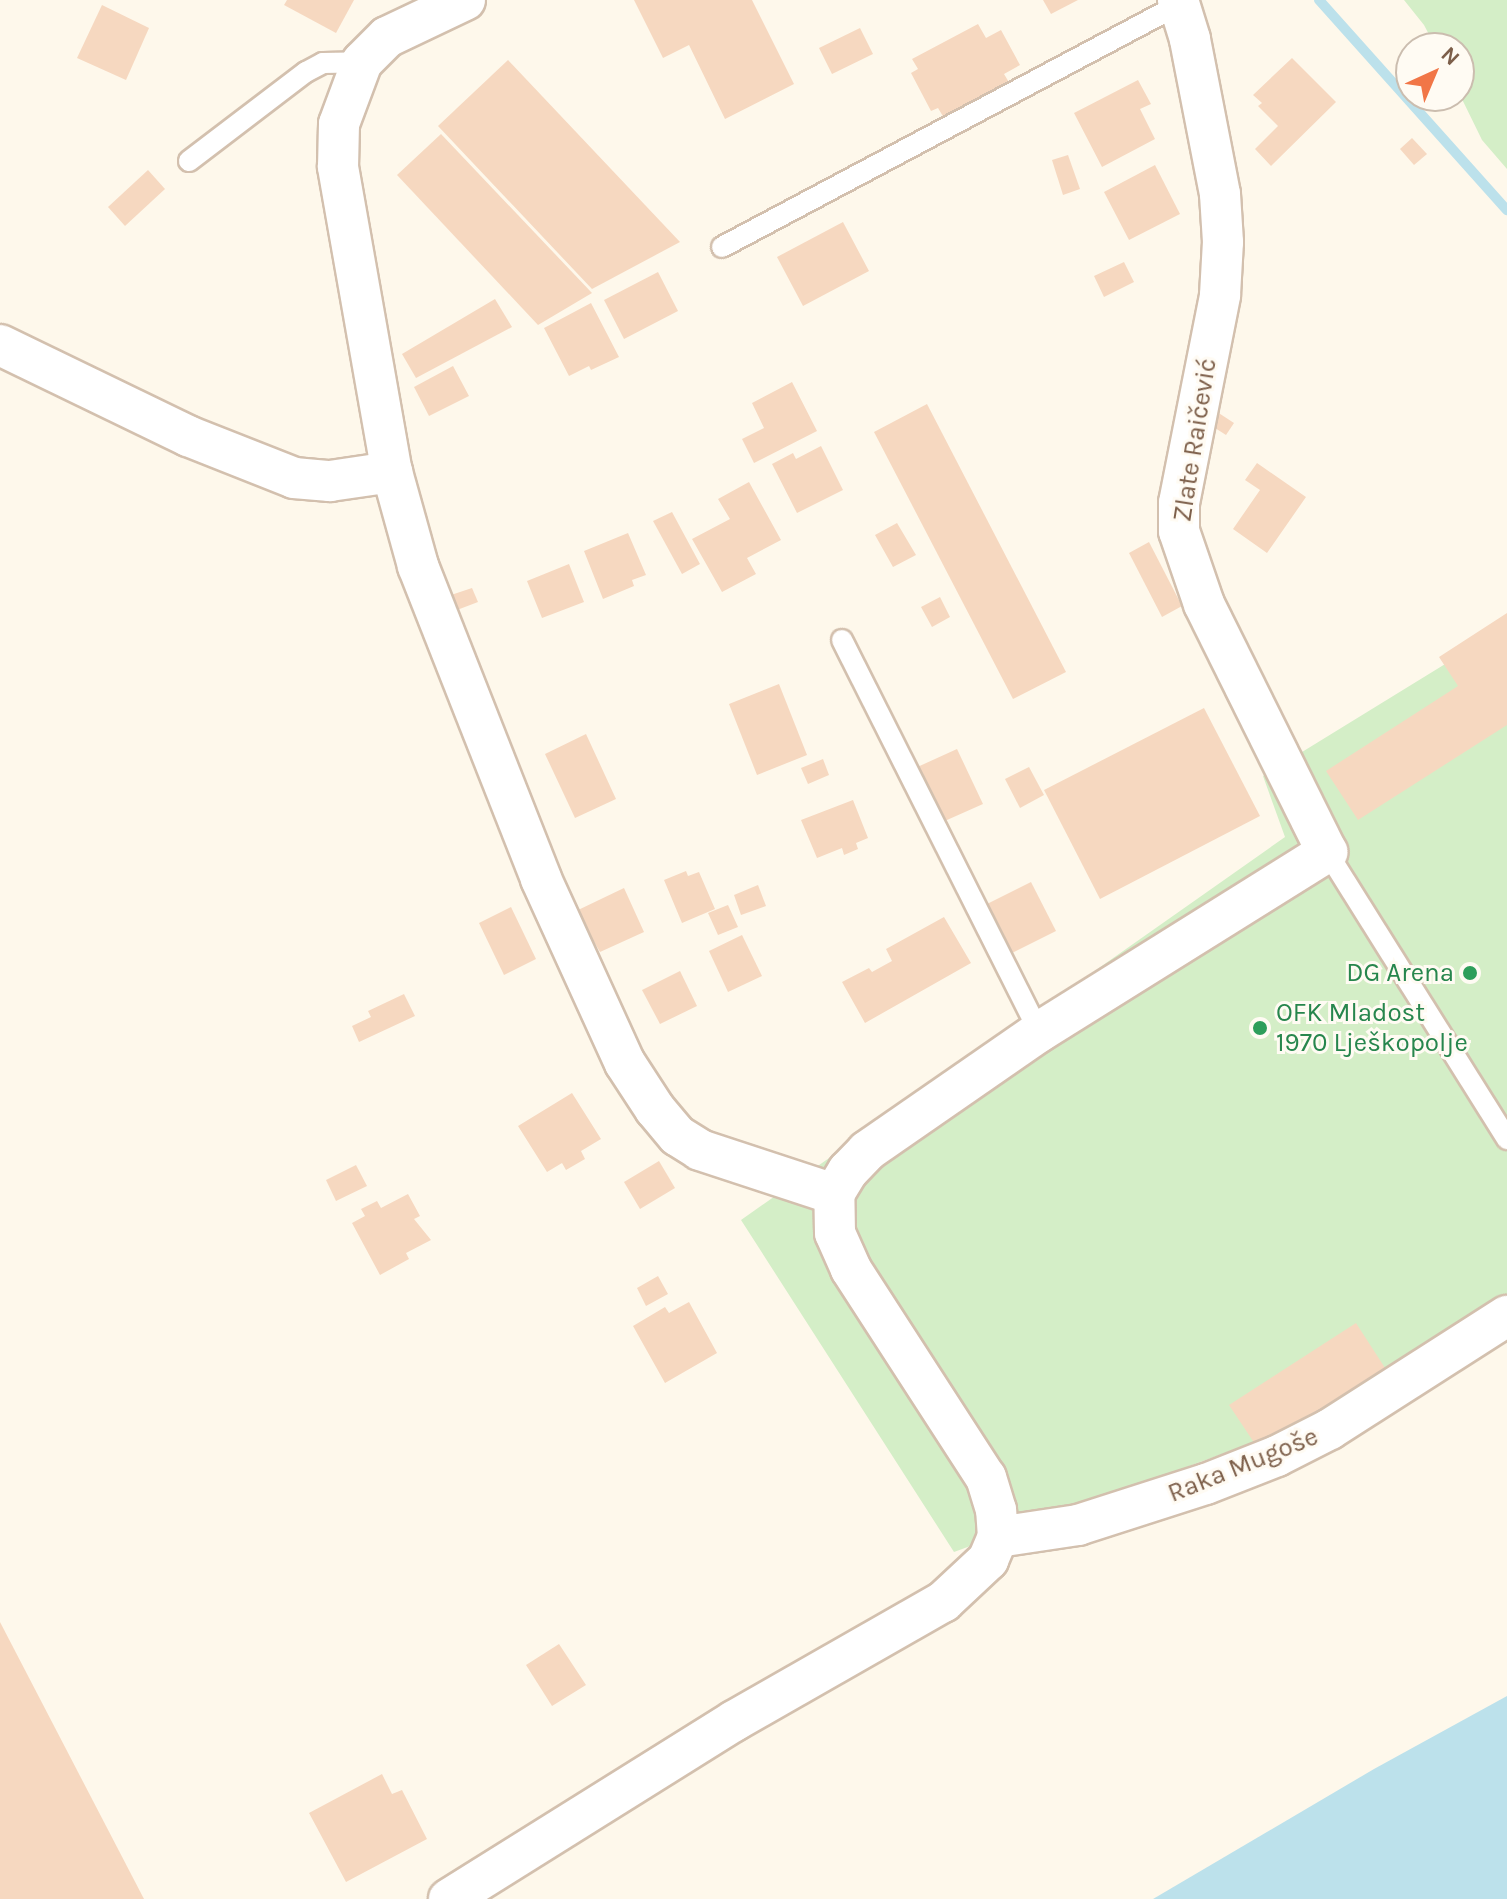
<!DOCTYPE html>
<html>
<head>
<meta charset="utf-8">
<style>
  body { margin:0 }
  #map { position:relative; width:1507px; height:1899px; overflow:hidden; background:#fef8eb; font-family:Karla,sans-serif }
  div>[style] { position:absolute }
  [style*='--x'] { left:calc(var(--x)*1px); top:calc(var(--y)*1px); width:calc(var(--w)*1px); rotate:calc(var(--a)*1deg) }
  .green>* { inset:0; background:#d4eec7 }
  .water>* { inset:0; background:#bce1eb }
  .stream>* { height:10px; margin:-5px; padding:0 5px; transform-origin:5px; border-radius:5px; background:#bce1eb }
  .building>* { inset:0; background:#f6d8c0 }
  .roads { filter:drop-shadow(2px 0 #d3c0ae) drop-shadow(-2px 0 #d3c0ae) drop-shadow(0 2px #d3c0ae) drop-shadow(0 -2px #d3c0ae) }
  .service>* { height:20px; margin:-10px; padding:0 10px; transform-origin:10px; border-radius:10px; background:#fff }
  .minor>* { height:40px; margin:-20px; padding:0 20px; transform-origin:20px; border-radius:20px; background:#fff }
  .dots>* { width:22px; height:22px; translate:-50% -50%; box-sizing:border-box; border:4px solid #fffbf3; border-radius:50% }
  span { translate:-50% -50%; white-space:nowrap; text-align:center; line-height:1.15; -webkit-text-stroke:6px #fffbf3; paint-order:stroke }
  .street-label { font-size:26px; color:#7d5f4a }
  .leisure-label { font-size:26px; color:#27864d }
  .right { translate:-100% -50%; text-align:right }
  .left { translate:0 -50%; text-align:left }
  .north { position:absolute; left:1395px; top:32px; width:80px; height:80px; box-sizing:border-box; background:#fffbf3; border:2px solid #cbbdaf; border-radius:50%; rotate:44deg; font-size:22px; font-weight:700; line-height:32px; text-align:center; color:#7d5f4a }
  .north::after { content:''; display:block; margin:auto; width:28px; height:36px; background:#f17647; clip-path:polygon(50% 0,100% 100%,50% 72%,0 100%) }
</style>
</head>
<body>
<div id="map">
  <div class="green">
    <i style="clip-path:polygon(1404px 0,1507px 0,1507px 169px,1482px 140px,1459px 93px,1459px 48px,1436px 48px,1424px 25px)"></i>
    <i style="clip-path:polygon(1507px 626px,1507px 1305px,1334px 1413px,954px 1552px,741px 1220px,1285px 837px,1263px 776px)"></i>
  </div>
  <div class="water">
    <i style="clip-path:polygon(1507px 1696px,1507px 1899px,1153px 1899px,1374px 1769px)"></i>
  </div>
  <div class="stream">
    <i style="--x:1319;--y:0;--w:282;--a:48.2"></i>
  </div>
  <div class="building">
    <i style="clip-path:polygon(287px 0,354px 0,336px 33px,284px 5px)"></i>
    <i style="clip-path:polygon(634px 0,752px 0,794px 84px,725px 119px,689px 45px,663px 58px)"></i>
    <i style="clip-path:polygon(1043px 0,1078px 0,1051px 14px)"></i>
    <i style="clip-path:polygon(102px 5px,149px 28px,126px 80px,77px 58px)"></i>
    <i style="clip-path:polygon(978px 24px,986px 38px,1001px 30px,1020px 65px,1004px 74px,1010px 84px,944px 118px,938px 108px,931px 111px,911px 73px,918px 69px,912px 59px)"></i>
    <i style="clip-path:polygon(860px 28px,873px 54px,832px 74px,819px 48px)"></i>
    <i style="clip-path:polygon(1292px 58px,1336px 102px,1271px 166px,1255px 149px,1278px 126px,1258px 106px,1262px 103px,1253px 95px)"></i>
    <i style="clip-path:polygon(508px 60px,680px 242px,592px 289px,438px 126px)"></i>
    <i style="clip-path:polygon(1138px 80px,1151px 104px,1140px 109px,1155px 139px,1102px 167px,1074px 113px)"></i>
    <i style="clip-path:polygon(441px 134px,592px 293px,538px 325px,397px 175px)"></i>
    <i style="clip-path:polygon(1412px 138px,1427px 154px,1414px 165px,1400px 149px)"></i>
    <i style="clip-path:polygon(1068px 155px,1080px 189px,1063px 195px,1052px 160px)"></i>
    <i style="clip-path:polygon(1155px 165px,1180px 214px,1129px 240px,1104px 192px)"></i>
    <i style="clip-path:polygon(148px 170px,165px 189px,125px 226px,108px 207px)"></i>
    <i style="clip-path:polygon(843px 222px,869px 271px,803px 306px,777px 257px)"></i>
    <i style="clip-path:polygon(1124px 262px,1134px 282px,1104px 297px,1094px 276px)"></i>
    <i style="clip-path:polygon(658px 272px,678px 311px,624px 339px,604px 300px)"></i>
    <i style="clip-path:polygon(495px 299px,512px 327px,416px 378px,402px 354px)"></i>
    <i style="clip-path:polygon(591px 303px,619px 357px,591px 370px,589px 366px,569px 376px,544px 328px)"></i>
    <i style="clip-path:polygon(453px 366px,469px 396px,429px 416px,414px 387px)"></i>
    <i style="clip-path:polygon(792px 382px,817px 431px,754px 463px,742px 439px,764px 428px,752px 403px)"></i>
    <i style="clip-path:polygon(927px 404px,1066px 672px,1013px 699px,874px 432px)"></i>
    <i style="clip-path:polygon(1211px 408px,1234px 423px,1226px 435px,1204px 421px)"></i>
    <i style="clip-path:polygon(821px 446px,843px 490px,797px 513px,772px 464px,793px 453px,796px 459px)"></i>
    <i style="clip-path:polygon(1257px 463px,1306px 497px,1267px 553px,1233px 529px,1260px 490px,1245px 480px)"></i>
    <i style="clip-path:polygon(749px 482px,781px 540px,747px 558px,756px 574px,722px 592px,692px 539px,730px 519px,718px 499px)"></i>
    <i style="clip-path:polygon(672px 512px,700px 564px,682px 574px,653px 521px)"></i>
    <i style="clip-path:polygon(897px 523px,916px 555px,893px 567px,875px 535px)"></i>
    <i style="clip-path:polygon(628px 533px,646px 575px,632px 580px,634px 586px,603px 599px,584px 551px)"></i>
    <i style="clip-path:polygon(1149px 542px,1182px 606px,1162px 617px,1129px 553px)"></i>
    <i style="clip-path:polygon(569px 564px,584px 602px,542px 618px,527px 581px)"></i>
    <i style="clip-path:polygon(472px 588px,478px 602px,457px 610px,451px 595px)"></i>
    <i style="clip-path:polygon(940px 597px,950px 617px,932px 627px,921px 607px)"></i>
    <i style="clip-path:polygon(1507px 613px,1507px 725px,1358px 820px,1326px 771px,1458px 686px,1439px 657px)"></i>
    <i style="clip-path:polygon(779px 684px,807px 755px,757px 775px,729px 704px)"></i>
    <i style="clip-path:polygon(1204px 708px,1260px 816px,1100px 899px,1044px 790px)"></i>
    <i style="clip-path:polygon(586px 734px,616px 799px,575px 818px,545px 754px)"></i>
    <i style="clip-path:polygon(957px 749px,983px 804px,938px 824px,913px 769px)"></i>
    <i style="clip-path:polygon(823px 759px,829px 775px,808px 784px,801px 768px)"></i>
    <i style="clip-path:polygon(1029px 767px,1044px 795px,1020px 808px,1005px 779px)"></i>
    <i style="clip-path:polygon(853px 800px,868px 838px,856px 843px,858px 849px,844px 855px,842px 848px,817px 858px,801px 820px)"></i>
    <i style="clip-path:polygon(686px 871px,688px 876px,699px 872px,715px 909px,682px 923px,664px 880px)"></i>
    <i style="clip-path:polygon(1031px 882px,1056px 931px,1012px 953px,987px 904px)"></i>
    <i style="clip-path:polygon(758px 885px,766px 906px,741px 915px,734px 895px)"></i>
    <i style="clip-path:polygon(624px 888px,644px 932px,600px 952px,576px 911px)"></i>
    <i style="clip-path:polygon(728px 905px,738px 927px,718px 935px,708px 913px)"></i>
    <i style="clip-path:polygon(511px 907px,536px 959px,504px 975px,479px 923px)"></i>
    <i style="clip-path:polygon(944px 917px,971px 963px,865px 1023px,842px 982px,869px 968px,872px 972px,892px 961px,886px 949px)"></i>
    <i style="clip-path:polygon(742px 935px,762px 976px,728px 992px,709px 951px)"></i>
    <i style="clip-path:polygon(680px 971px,697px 1006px,660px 1024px,642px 990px)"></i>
    <i style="clip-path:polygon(404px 994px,415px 1016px,359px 1042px,352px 1026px,371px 1017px,368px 1011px)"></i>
    <i style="clip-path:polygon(572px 1093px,601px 1139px,581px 1151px,585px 1159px,566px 1170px,562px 1163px,547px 1172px,518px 1126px)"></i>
    <i style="clip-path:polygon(659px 1161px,675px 1188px,640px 1209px,624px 1182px)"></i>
    <i style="clip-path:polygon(356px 1165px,367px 1186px,336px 1201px,326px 1180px)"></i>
    <i style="clip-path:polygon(408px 1194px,420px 1216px,414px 1219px,431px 1240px,406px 1253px,409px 1259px,380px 1275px,352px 1223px,365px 1216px,361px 1209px,377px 1201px,381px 1208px)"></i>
    <i style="clip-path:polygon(658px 1276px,668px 1294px,646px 1306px,637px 1288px)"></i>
    <i style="clip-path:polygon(689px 1302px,717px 1353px,665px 1383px,633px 1326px,665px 1307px,669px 1313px)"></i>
    <i style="clip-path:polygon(1356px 1323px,1387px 1371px,1261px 1453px,1229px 1405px)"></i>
    <i style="clip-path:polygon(0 1622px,144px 1899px,0 1899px)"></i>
    <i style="clip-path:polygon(559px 1644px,586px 1685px,552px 1706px,526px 1665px)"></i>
    <i style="clip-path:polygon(382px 1774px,392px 1794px,402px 1790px,427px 1839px,346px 1882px,309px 1813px)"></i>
  </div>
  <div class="roads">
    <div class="service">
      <i style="--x:189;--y:161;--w:147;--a:-37.3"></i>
      <i style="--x:306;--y:72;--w:19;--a:-28"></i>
      <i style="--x:323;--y:63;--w:39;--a:-1"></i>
      <i style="--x:722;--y:247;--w:518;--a:-27.95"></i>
      <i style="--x:842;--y:640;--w:439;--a:63.3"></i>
      <i style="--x:1327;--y:852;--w:339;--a:57.9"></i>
    </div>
    <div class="minor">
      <i style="--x:465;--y:0;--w:86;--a:154.6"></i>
      <i style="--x:387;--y:37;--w:35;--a:135"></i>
      <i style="--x:362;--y:62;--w:66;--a:110.4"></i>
      <i style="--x:339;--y:124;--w:43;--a:91.3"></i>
      <i style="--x:338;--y:167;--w:310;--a:80"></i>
      <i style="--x:392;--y:472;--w:98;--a:74.5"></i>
      <i style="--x:418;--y:566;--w:336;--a:68.5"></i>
      <i style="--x:541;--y:879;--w:202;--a:65.5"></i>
      <i style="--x:625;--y:1063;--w:55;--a:56.9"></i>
      <i style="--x:655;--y:1109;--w:35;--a:50"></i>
      <i style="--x:678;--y:1136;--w:26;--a:32"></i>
      <i style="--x:700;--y:1150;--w:141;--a:18.2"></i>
      <i style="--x:0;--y:345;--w:209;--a:25.8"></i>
      <i style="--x:188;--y:436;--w:114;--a:21.6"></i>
      <i style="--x:294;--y:478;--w:36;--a:5"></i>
      <i style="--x:330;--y:481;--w:63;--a:-8.3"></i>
      <i style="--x:998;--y:1537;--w:81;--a:-8.5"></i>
      <i style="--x:1078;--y:1525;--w:134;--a:-17.8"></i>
      <i style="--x:1206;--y:1484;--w:76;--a:-21.5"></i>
      <i style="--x:1277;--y:1456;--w:59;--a:-27"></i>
      <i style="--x:1330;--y:1429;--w:210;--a:-32.6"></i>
      <i style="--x:449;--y:1899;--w:336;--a:-32"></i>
      <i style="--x:734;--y:1721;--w:241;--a:-29.7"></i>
      <i style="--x:943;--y:1602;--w:62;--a:-43"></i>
      <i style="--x:988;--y:1560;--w:25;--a:-67"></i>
      <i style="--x:998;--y:1537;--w:27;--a:-94"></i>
      <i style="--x:996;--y:1510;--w:34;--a:-107"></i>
      <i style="--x:986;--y:1478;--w:249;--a:-122.9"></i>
      <i style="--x:851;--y:1269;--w:39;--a:-114"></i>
      <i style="--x:835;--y:1233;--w:39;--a:-91"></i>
      <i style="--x:834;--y:1194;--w:27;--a:-59"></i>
      <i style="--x:848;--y:1171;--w:28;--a:-46"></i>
      <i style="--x:867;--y:1151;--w:209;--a:-34.7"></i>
      <i style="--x:1039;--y:1032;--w:340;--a:-32"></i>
      <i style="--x:1327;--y:852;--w:277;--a:-116.4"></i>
      <i style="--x:1204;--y:604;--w:77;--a:-108.9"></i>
      <i style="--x:1179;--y:531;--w:28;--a:-90"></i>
      <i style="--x:1179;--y:503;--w:212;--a:-78.8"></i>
      <i style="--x:1220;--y:295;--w:53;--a:-86.8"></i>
      <i style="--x:1223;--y:242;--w:48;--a:-93.6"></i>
      <i style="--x:1220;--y:194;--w:158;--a:-101"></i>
      <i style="--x:1190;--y:39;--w:41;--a:-107.1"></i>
    </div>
  </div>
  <div class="dots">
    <i style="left:1470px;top:973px;background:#2e9e5b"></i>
    <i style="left:1260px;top:1028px;background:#2e9e5b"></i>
  </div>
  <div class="street-label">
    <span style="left:1195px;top:440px;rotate:-81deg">Zlate Raičević</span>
    <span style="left:1243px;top:1465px;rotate:-22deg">Raka Mugoše</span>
  </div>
  <div class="leisure-label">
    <span class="right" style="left:1454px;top:973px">DG Arena</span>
    <span class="left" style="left:1276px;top:1028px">OFK Mladost<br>1970 Lješkopolje</span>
  </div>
  <div class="north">N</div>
</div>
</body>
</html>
